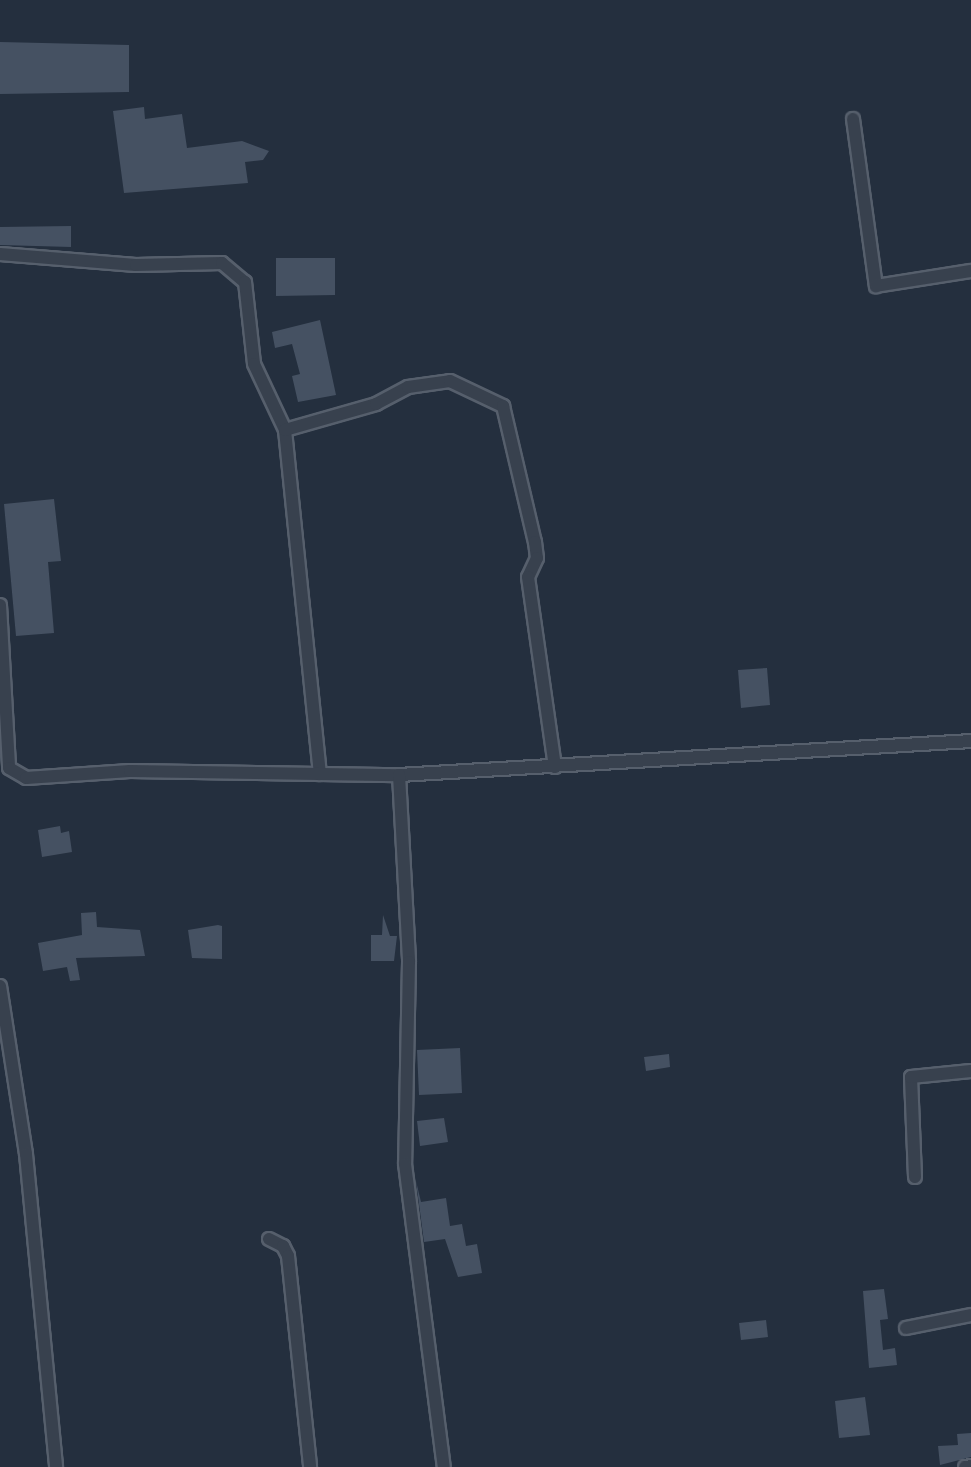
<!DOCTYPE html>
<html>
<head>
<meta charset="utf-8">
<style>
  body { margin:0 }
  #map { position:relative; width:971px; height:1467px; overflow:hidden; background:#242f3e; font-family:Roboto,sans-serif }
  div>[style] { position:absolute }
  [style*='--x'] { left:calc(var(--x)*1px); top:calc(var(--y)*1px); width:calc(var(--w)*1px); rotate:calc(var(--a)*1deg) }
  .building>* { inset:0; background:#455162 }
  .roads { filter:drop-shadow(2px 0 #565f6c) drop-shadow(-2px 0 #565f6c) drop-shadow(0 2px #565f6c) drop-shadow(0 -2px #565f6c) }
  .minor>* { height:12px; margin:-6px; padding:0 6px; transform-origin:6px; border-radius:6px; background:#38414e }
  span { translate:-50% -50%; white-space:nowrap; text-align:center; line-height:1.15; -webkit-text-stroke:6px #1d2633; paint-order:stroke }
</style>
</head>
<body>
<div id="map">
  <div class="building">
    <i style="clip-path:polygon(0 42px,129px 45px,129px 92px,0 94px)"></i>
    <i style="clip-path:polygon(144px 107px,145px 119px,182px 114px,187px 148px,242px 141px,269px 151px,263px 160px,245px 162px,248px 183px,124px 193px,113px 111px)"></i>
    <i style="clip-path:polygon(71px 226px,71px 247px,0 245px,0 227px)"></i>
    <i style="clip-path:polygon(276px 258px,335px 258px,335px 295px,276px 296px)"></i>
    <i style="clip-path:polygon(320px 320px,336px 395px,298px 402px,292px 376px,300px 374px,292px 344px,275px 348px,272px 332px)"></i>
    <i style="clip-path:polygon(54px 499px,61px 561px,48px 562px,54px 633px,16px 636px,4px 504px)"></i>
    <i style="clip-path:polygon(767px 668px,770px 705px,741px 708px,738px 670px)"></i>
    <i style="clip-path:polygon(60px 826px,61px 833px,69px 831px,72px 852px,42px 857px,38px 830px)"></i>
    <i style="clip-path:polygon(96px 912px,97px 927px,140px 930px,145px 956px,76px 958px,80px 980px,70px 981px,67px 967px,43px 971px,38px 943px,82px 935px,81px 913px)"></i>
    <i style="clip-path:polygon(383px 915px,390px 936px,397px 936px,394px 961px,371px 961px,371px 935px,382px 935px)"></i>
    <i style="clip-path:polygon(218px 925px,222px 926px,222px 959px,192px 958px,188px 930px)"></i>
    <i style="clip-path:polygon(460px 1048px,462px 1093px,419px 1095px,417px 1050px)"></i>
    <i style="clip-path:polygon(669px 1054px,670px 1067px,646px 1071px,644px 1057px)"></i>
    <i style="clip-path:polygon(444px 1118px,448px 1142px,420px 1146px,417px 1121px)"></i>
    <i style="clip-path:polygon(416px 1181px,421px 1202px,446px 1198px,450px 1226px,462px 1224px,466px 1246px,477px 1244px,482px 1273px,458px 1277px,445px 1239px,424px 1242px)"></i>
    <i style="clip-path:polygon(884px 1289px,888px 1319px,880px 1320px,883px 1350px,895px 1348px,897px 1365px,869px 1368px,863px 1291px)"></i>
    <i style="clip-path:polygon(766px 1320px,768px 1337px,741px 1340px,739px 1323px)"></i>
    <i style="clip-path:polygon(865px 1397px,870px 1435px,839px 1438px,835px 1401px)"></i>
    <i style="clip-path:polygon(971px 1433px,971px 1457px,940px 1465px,938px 1446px,958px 1445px,957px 1434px)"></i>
  </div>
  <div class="roads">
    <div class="minor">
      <i style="--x:853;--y:119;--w:169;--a:82.2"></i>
      <i style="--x:876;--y:286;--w:96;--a:-9"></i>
      <i style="--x:0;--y:254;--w:136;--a:4.6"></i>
      <i style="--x:136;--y:265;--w:86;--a:-1.3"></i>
      <i style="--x:222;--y:263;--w:30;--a:40"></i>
      <i style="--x:245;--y:282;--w:82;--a:83.7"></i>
      <i style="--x:254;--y:364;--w:73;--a:64.8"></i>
      <i style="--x:285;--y:430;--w:346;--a:84.2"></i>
      <i style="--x:285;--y:430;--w:95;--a:-15.9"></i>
      <i style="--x:376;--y:404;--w:36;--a:-28"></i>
      <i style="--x:408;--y:387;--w:42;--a:-8.1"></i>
      <i style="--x:450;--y:381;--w:59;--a:25.3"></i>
      <i style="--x:503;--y:406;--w:140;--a:76.8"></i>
      <i style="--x:535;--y:542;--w:16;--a:83"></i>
      <i style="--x:537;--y:558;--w:21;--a:115"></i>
      <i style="--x:528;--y:577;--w:192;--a:81.9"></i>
      <i style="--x:0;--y:605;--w:163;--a:86.8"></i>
      <i style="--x:9;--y:768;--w:20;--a:30"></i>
      <i style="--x:26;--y:778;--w:104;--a:-3.9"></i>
      <i style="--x:130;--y:771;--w:269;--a:0.9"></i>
      <i style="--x:399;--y:775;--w:573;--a:-3.4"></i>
      <i style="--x:399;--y:775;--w:187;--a:86.9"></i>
      <i style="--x:409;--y:962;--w:202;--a:91.1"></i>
      <i style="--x:405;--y:1164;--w:305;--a:82.7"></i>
      <i style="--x:0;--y:986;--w:170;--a:81.2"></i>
      <i style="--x:26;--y:1154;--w:314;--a:84.5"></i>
      <i style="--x:915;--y:1177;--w:100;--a:-92.3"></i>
      <i style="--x:911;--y:1077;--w:60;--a:-5.7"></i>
      <i style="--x:269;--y:1239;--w:16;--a:27"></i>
      <i style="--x:283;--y:1246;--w:11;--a:63"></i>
      <i style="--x:288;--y:1256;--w:212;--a:84"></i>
      <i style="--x:906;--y:1328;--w:66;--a:-11.3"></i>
      <i style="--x:965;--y:1467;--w:6;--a:-9"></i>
    </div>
  </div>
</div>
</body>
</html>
